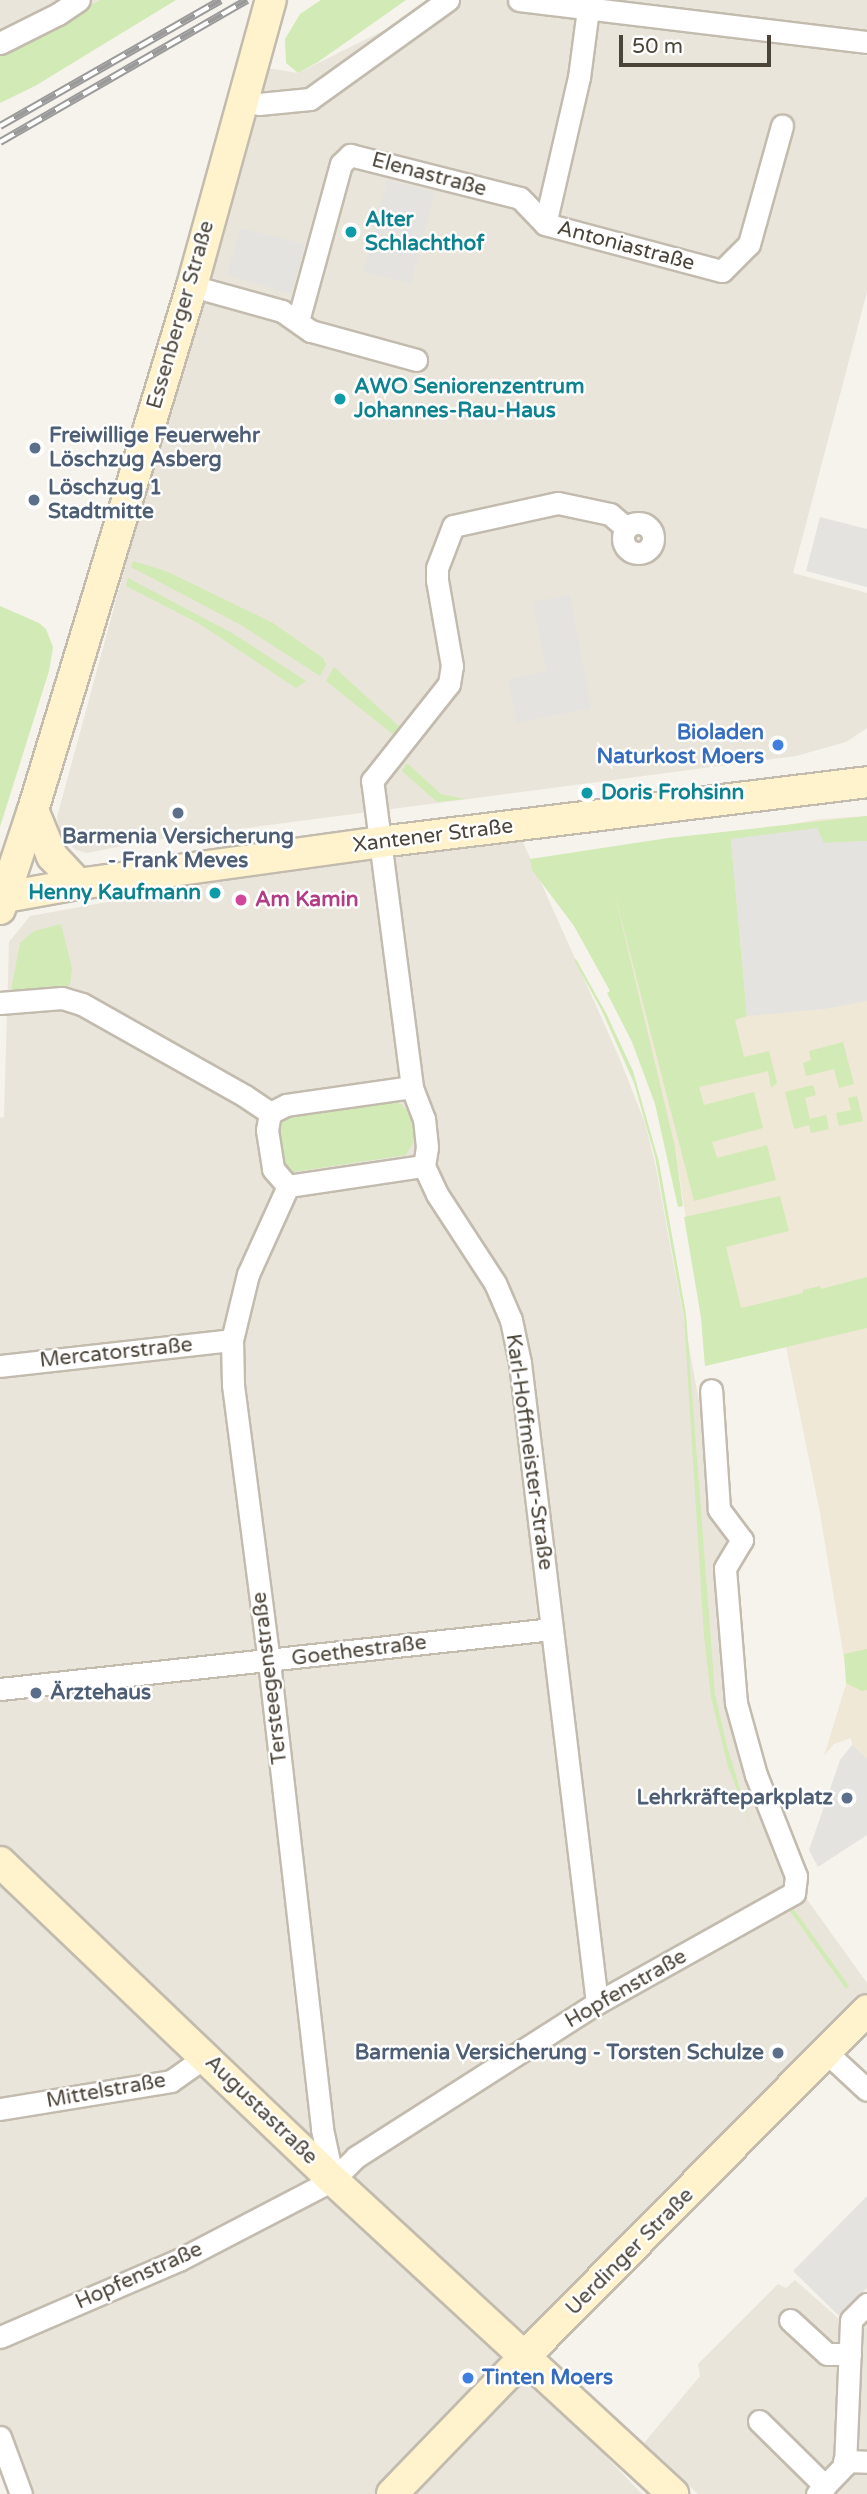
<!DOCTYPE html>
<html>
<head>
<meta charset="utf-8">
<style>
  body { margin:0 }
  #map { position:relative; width:867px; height:2494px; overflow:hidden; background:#f6f3ec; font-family:"Varela Round",sans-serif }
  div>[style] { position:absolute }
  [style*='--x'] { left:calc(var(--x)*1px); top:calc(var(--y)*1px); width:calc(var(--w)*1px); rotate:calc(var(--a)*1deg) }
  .residential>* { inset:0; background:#eae5da }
  .education>* { inset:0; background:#efe8d6 }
  .green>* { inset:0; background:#d2eab5 }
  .parking>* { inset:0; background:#e5e3e0 }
  .roads { filter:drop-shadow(2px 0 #c2bbae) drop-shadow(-2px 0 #c2bbae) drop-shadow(0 2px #c2bbae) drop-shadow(0 -2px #c2bbae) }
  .street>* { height:21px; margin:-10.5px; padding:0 10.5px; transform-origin:10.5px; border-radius:10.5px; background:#fff }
  .street>.ring { margin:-10.5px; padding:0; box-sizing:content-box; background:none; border:21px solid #fff; border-radius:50% }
  .secondary>* { height:30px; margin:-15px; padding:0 15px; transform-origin:15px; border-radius:15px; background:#fff3cd }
  .rail>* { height:8px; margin-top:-4px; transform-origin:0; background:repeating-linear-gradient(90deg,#fff 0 16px,#9a9a9a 0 32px); box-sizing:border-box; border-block:2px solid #9a9a9a }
  .dots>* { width:19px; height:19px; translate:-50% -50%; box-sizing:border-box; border:4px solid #fff; border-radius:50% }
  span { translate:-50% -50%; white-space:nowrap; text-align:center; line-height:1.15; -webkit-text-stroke:5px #fff; paint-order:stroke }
  .street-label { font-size:21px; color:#4b4439 }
  .culture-label { font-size:21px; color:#0d838f; font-weight:700 }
  .left { translate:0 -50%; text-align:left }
  .right { translate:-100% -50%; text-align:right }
  .service-label { font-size:21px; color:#4e5e75; font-weight:700 }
  .shop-label { font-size:21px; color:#366cbe; font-weight:700 }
  .hotel-label { font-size:21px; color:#b23c85; font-weight:700 }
  .scale { position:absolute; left:619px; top:35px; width:152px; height:32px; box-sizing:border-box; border:4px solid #4b4439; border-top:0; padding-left:9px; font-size:21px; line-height:24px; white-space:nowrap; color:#4b4439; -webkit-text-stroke:5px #fff; paint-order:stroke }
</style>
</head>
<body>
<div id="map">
  <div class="residential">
    <i style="clip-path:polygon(0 0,100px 0,0 53px)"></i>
    <i style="clip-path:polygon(445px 0,508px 0,867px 56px,867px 292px,793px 573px,867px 593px,867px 728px,846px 742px,796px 756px,147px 841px,87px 853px,76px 850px,61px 838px,57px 817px,261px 67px,298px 73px)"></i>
    <i style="clip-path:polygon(519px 0,867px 0,867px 42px)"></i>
    <i style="clip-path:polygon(522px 840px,619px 1057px,645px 1123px,655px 1163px,719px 1509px,742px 1540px,725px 1568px,736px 1703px,801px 1891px,867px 1983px,867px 2023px,525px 2372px,642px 2494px,9px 2494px,0 2470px,0 1118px,4px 1117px,9px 942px,30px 916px,218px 882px)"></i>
    <i style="clip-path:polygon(795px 2280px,855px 2333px,867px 2320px,867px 2494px,698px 2494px,644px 2443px,700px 2376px,698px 2364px,778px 2284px,786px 2288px)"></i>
  </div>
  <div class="education">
    <i style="clip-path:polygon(867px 816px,867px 1758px,852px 1745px,851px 1738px,834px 1744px,824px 1756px,846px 1684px,846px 1670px,819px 1508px,786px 1347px,705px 1366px,701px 1317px,675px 1147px,662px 1102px,575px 863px,820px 819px)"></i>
  </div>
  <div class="green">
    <i style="clip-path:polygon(100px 0,176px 0,35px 86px,0 103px,0 53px)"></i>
    <i style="clip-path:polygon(321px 0,406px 0,318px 62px,298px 73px,286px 63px,285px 39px,300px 14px)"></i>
    <i style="clip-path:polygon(133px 561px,166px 571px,273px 623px,323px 658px,326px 665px,320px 676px,241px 625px,131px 567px)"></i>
    <i style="clip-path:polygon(128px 578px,232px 633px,306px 681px,296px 688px,198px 623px,126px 586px)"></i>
    <i style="clip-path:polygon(0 606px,39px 623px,46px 629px,53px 647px,49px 671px,0 827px)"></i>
    <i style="clip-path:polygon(334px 667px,401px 728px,395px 736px,326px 681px)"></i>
    <i style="clip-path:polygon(407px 763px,441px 794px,466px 799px,437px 802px,402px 771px)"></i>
    <i style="clip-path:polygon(867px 816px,867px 841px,824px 843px,731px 840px,747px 1016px,735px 1020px,744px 1057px,769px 1051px,777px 1083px,771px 1088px,768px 1071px,699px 1087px,704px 1105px,754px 1092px,763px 1128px,712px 1142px,717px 1158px,767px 1145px,776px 1180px,694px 1201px,613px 887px,675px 1147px,683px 1206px,678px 1207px,655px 1104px,632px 1042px,607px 993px,610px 991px,574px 926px,532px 870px,530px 859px,668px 838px)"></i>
    <i style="clip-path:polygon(61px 924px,72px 968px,70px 985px,19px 994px,14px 992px,11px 990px,20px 943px,34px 931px)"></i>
    <i style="clip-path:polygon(576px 959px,606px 1013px,633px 1071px,659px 1162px,686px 1314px,715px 1694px,727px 1746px,750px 1822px,728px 1767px,711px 1697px,704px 1636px,684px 1318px,655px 1157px,634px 1083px,602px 1011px,574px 960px)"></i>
    <i style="clip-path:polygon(843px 1042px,854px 1084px,839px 1088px,834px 1069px,806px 1076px,803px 1063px,811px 1060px,809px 1051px)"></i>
    <i style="clip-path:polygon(813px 1085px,816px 1095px,805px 1098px,810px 1119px,826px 1115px,829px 1129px,811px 1133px,809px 1125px,794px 1129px,785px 1092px)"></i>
    <i style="clip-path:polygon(857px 1096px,863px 1121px,839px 1126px,836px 1113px,851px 1110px,848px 1098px)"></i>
    <i style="clip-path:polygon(389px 1101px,401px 1104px,410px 1114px,415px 1139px,406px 1155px,293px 1172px,283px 1167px,276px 1126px,282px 1117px)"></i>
    <i style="clip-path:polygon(780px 1196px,789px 1231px,726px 1247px,741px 1308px,803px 1293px,803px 1290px,820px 1286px,821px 1289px,867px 1277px,867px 1328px,705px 1366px,701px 1317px,684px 1217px)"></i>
    <i style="clip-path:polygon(867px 1649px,867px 1690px,862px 1691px,846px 1683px,844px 1654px)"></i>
    <i style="clip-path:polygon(793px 1908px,849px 1986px,846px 1989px,789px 1910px)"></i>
  </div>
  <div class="parking">
    <i style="clip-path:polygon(387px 180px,435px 192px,411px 284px,363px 272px)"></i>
    <i style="clip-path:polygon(240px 228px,305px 244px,291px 294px,227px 275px)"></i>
    <i style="clip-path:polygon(820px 517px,867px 529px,867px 587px,806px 571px)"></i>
    <i style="clip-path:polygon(570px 595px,591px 708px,516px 723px,508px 679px,546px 671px,533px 602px)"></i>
    <i style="clip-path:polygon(817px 828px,824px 843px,867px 841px,867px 1001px,824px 1009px,747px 1016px,731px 839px)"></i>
    <i style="clip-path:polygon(852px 1745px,867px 1758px,867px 1835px,818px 1867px,809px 1850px,840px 1760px)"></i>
    <i style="clip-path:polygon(867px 2196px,867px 2288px,839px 2316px,793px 2271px)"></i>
  </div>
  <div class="roads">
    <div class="street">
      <i style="--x:519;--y:0;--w:351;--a:6.9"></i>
      <i style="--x:588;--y:9;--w:69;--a:97.5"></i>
      <i style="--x:579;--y:77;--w:151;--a:103"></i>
      <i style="--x:545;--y:224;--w:183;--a:14.9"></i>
      <i style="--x:722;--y:271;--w:38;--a:-45"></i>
      <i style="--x:749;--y:244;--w:123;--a:-74.4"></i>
      <i style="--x:0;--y:43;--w:65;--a:-26.6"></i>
      <i style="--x:58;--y:14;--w:25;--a:-34"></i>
      <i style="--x:242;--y:100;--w:17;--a:13"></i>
      <i style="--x:259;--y:104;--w:51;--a:-5.6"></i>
      <i style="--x:310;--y:99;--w:170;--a:-35.7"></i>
      <i style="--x:192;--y:286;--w:93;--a:15.5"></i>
      <i style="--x:282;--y:311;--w:35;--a:35"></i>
      <i style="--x:311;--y:331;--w:109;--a:15.4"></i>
      <i style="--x:298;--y:321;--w:163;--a:-74.7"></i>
      <i style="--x:341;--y:164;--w:13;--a:-45"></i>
      <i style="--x:350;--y:155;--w:175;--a:14.2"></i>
      <i style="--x:520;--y:198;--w:36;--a:46"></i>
      <i class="ring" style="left:623px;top:523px;width:9px;height:9px"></i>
      <i style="--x:0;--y:1003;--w:62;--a:-4.6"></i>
      <i style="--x:62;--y:998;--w:21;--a:17"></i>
      <i style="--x:82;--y:1004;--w:187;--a:29.4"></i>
      <i style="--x:245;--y:1096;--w:30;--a:34"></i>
      <i style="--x:412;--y:1087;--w:127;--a:171.9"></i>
      <i style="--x:286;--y:1105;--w:18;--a:153"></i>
      <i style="--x:270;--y:1113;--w:17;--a:100"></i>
      <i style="--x:267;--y:1130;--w:39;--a:81"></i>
      <i style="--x:273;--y:1169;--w:23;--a:49"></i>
      <i style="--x:288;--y:1186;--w:137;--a:-8.4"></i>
      <i style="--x:288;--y:1186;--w:97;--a:114.4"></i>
      <i style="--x:248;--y:1274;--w:68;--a:103.6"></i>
      <i style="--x:232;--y:1340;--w:45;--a:88.7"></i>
      <i style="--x:233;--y:1385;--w:279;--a:82.6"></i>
      <i style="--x:269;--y:1662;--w:470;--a:83.5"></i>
      <i style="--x:322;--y:2129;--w:52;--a:77.8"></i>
      <i style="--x:0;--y:1366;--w:233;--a:-6.4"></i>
      <i style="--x:0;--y:1689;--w:555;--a:-6.2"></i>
      <i style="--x:597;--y:2003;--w:645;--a:-96.86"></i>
      <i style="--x:520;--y:1363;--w:44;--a:-101.8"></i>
      <i style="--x:511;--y:1320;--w:40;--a:-113.4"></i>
      <i style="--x:495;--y:1283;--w:106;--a:-123.1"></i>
      <i style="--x:437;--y:1194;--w:31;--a:-115"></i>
      <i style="--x:424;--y:1166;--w:19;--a:-81"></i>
      <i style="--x:427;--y:1147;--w:28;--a:-96"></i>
      <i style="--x:424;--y:1119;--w:34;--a:-111"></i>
      <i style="--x:412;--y:1087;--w:309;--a:-97.4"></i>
      <i style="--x:372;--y:781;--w:124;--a:-51.6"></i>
      <i style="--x:449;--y:684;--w:18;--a:-81"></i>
      <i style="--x:452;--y:666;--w:87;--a:-99.9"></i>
      <i style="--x:437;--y:580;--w:12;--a:-90"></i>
      <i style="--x:437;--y:568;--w:45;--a:-69.1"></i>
      <i style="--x:453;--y:526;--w:107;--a:-12.4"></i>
      <i style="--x:558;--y:503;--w:53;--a:11.9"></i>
      <i style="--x:610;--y:514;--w:21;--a:41"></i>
      <i style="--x:827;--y:2053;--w:54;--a:42.8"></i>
      <i style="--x:0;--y:2109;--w:173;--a:-9.3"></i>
      <i style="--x:171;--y:2081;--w:42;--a:-35.2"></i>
      <i style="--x:790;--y:2320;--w:50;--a:42.6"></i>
      <i style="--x:827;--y:2354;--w:23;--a:0"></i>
      <i style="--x:0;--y:2337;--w:195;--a:-23.3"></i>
      <i style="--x:179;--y:2260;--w:174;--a:-27.5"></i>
      <i style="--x:333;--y:2180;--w:33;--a:-45"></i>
      <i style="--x:356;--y:2157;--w:286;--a:-32.6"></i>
      <i style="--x:597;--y:2003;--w:226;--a:-29.2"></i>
      <i style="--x:794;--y:1893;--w:17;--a:-83"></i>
      <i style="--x:796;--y:1876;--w:109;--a:-111.6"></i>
      <i style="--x:756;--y:1775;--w:75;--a:-105.5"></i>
      <i style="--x:736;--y:1703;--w:135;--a:-94.7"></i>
      <i style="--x:725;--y:1568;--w:33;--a:-59"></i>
      <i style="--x:742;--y:1540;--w:39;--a:-127"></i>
      <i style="--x:719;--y:1509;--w:119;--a:-93.8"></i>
      <i style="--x:759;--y:2421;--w:93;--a:44.6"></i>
      <i style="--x:0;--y:2437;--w:61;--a:69.8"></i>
      <i style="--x:844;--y:2461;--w:23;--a:2"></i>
      <i style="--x:817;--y:2494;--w:40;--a:-46"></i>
      <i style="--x:845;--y:2465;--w:145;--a:-87.6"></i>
      <i style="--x:851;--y:2320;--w:23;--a:-45"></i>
    </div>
    <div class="secondary">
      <i style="--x:33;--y:810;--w:50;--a:67.6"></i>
      <i style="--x:52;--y:856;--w:38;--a:47"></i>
      <i style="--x:0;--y:898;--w:79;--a:-10.2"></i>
      <i style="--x:78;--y:884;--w:305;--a:-7.9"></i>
      <i style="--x:380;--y:842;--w:491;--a:-7"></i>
      <i style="--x:0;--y:909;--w:104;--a:-71.6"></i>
      <i style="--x:33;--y:810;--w:548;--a:-73.12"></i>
      <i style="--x:192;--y:286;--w:297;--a:-74.6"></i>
      <i style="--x:0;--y:1862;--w:460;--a:43.7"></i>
      <i style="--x:333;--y:2180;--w:463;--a:42.7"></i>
      <i style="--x:392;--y:2494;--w:193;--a:-46"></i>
      <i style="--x:526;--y:2355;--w:485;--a:-45.3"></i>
    </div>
  </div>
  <div class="rail">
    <i style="--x:0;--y:126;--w:254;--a:-29.7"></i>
    <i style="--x:0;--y:142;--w:285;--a:-29.9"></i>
  </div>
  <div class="dots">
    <i style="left:351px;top:232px;background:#0f9aa8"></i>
    <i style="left:340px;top:399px;background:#0f9aa8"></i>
    <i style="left:35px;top:448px;background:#5c6f8a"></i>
    <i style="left:34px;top:500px;background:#5c6f8a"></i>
    <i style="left:778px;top:745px;background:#3f7fe0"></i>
    <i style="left:587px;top:793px;background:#0f9aa8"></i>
    <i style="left:178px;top:813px;background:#5c6f8a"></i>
    <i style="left:215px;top:893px;background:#0f9aa8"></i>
    <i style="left:241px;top:900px;background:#d1479c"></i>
    <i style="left:36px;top:1693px;background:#5c6f8a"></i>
    <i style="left:847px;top:1798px;background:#5c6f8a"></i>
    <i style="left:778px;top:2053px;background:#5c6f8a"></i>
    <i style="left:468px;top:2378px;background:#3f7fe0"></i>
  </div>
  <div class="street-label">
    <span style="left:429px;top:175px;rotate:15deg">Elenastraße</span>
    <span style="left:626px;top:246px;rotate:15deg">Antoniastraße</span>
    <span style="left:181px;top:315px;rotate:-74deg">Essenberger Straße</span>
    <span style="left:433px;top:836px;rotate:-7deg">Xantener Straße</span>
    <span style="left:116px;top:1353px;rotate:-6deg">Mercatorstraße</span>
    <span style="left:529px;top:1452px;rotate:82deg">Karl-Hoffmeister-Straße</span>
    <span style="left:359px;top:1651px;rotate:-7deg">Goethestraße</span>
    <span style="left:270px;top:1678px;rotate:-97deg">Tersteegenstraße</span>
    <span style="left:626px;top:1989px;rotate:-30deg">Hopfenstraße</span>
    <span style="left:106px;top:2091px;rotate:-10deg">Mittelstraße</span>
    <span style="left:261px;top:2110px;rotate:44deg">Augustastraße</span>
    <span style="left:630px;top:2252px;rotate:-45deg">Uerdinger Straße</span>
    <span style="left:139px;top:2276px;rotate:-24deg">Hopfenstraße</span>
  </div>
  <div class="culture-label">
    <span class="left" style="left:365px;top:232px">Alter<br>Schlachthof</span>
    <span class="left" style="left:354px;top:399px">AWO Seniorenzentrum<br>Johannes-Rau-Haus</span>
    <span class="left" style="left:601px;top:793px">Doris Frohsinn</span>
    <span class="right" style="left:201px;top:893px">Henny Kaufmann</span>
  </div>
  <div class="service-label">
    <span class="left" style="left:49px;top:448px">Freiwillige Feuerwehr<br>Löschzug Asberg</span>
    <span class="left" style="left:48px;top:500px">Löschzug 1<br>Stadtmitte</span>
    <span style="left:178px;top:849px">Barmenia Versicherung<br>- Frank Meves</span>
    <span class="left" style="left:50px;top:1693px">Ärztehaus</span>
    <span class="right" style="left:833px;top:1798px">Lehrkräfteparkplatz</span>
    <span class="right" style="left:764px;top:2053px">Barmenia Versicherung - Torsten Schulze</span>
  </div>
  <div class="shop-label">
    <span class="right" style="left:764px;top:745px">Bioladen<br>Naturkost Moers</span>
    <span class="left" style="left:482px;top:2378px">Tinten Moers</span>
  </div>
  <div class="hotel-label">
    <span class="left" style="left:255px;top:900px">Am Kamin</span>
  </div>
  <div class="scale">50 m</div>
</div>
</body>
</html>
